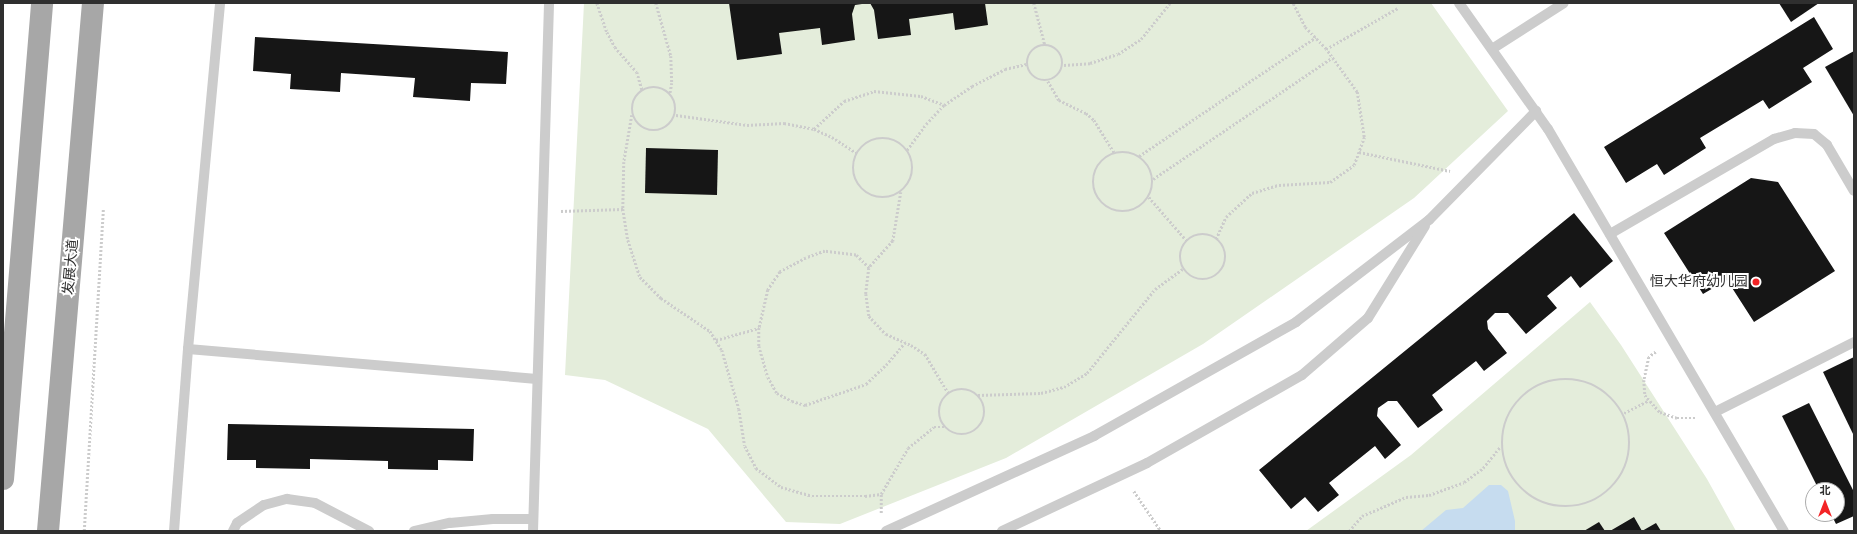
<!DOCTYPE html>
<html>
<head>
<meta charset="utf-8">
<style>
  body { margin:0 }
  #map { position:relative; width:1857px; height:534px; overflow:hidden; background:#fff; font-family:Karla,"Noto Sans SC",sans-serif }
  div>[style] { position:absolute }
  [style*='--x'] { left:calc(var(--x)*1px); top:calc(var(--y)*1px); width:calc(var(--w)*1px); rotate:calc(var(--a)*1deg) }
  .green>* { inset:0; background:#e4eddb }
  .water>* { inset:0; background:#c6dcef }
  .building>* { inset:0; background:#161616 }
  .path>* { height:2.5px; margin-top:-1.25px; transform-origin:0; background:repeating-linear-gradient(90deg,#ccc 0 2px,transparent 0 4px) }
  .path>.ring { margin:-1.25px; padding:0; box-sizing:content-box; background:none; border:2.5px solid #ccc; border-radius:50% }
  .service>* { height:10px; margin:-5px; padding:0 5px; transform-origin:5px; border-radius:5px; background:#ccc }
  .primary>* { height:22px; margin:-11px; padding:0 11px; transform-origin:11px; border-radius:11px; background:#a7a7a7 }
  .dots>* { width:11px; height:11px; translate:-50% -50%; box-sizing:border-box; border:2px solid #fff; border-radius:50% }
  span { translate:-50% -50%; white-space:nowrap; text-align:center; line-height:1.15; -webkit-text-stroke:4px #fff; paint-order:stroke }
  .street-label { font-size:14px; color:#2f2f2f }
  .poi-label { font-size:14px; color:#2f2f2f }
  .right { translate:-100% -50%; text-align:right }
  .frame { position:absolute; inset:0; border:4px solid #2f2f2f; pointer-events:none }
  .north { position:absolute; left:1805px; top:482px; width:40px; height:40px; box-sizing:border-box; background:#fff; border:1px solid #acacac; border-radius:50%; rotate:0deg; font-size:11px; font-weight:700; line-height:16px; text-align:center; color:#2f2f2f }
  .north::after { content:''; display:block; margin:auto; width:14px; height:18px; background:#f32426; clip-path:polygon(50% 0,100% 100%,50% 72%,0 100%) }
</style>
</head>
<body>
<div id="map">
  <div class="green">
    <i style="clip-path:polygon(584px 3px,1431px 3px,1508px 111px,1414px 198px,1203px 344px,1006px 458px,840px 524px,786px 522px,708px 429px,605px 380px,565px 375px)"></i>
    <i style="clip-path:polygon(1590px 302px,1621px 345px,1707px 479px,1736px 531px,1306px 531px,1411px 455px)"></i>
  </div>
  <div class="water">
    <i style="clip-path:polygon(1489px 485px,1501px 485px,1508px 491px,1515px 521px,1515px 531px,1421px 531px,1446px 510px,1463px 508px)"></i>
  </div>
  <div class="building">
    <i style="clip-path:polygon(729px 3px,862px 3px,862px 4px,855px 5px,852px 14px,855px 40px,822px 45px,820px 28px,779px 33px,782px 54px,737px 60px)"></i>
    <i style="clip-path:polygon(870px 3px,985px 3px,988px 25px,955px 30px,953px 13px,909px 19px,911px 35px,878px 39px,874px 10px)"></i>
    <i style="clip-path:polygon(1779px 3px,1819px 3px,1791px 22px)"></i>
    <i style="clip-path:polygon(1814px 17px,1833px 49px,1803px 68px,1812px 82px,1769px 109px,1763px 100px,1700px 138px,1706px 148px,1664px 175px,1657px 164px,1626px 183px,1604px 147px)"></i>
    <i style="clip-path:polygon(255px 37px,508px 52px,506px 84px,471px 83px,470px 101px,413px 97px,415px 78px,341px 73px,340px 92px,290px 89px,291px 74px,253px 71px)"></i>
    <i style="clip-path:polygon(1854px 51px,1854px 116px,1825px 67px)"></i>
    <i style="clip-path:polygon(646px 148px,718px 150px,717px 195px,645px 193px)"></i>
    <i style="clip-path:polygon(1751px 178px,1778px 182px,1835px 271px,1754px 322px,1727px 280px,1703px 294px,1664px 233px)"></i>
    <i style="clip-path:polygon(1574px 213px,1613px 261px,1580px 288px,1571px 276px,1547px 296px,1557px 308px,1526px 334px,1508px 313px,1495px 313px,1487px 321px,1488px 329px,1507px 353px,1484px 371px,1476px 361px,1432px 395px,1443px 410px,1418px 428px,1397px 401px,1388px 401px,1378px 408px,1377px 416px,1401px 445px,1385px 459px,1375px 446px,1329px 483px,1339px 495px,1318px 512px,1305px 497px,1291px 509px,1259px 470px)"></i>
    <i style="clip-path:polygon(1854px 357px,1854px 436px,1823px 372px)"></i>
    <i style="clip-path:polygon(1809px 403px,1854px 492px,1854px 516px,1836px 524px,1831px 514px,1837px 514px,1837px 490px,1819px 490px,1782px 416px)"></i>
    <i style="clip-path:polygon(228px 424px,474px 429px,473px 461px,438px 460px,438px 470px,388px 469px,388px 461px,310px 459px,310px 469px,256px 468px,256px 460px,227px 460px)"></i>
    <i style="clip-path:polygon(1634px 517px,1642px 531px,1656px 523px,1661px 531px,1610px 531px)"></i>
    <i style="clip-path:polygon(1599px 522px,1605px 531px,1584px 531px)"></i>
  </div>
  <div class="path">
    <i style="--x:597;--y:3;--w:31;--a:71"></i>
    <i style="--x:607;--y:32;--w:17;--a:62"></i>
    <i style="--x:615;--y:47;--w:33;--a:49"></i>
    <i style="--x:637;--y:72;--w:19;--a:74"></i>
    <i style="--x:656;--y:3;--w:55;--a:74.2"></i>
    <i style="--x:671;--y:56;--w:27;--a:88"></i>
    <i style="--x:672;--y:83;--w:11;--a:100"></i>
    <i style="--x:1034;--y:3;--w:43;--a:75.3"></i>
    <i class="ring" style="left:1027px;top:45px;width:33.5px;height:33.5px"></i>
    <i style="--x:1326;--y:49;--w:83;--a:-29.7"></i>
    <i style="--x:1064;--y:65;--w:26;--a:-4"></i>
    <i style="--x:1090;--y:63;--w:29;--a:-18"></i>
    <i style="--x:1118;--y:54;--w:27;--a:-33"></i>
    <i style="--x:1141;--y:39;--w:46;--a:-51.1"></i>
    <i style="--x:1048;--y:81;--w:22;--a:60"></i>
    <i style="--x:1059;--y:100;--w:30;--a:26"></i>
    <i style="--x:1086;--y:113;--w:11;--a:41"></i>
    <i style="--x:1094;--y:120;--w:39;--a:58"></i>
    <i class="ring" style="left:632px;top:87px;width:41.5px;height:41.5px"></i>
    <i style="--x:632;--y:115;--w:48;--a:99.7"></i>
    <i style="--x:624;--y:162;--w:47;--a:91.2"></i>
    <i style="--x:623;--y:209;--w:31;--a:81"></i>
    <i style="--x:628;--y:240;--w:39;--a:72"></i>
    <i style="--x:640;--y:277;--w:30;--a:45"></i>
    <i style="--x:661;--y:298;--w:59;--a:34"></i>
    <i style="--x:710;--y:331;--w:22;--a:58"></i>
    <i style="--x:722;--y:350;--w:61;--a:73.9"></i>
    <i style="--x:739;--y:409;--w:37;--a:81"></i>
    <i style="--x:745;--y:446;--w:25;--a:63"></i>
    <i style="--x:756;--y:468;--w:31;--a:37"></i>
    <i style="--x:781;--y:487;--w:32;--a:16"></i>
    <i style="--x:812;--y:496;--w:53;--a:0"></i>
    <i style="--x:865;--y:496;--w:16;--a:-7"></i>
    <i style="--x:676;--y:115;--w:72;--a:8"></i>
    <i style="--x:747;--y:125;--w:37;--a:-3"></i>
    <i style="--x:784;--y:123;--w:31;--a:11"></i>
    <i style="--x:814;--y:129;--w:20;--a:24"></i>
    <i style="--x:832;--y:137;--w:30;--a:33"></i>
    <i style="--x:814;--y:129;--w:41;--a:-43"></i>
    <i style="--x:844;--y:101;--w:32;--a:-18"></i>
    <i style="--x:874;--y:91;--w:47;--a:6.1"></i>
    <i style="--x:921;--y:96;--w:25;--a:21"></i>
    <i class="ring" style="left:853px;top:138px;width:57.5px;height:57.5px"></i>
    <i style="--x:907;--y:150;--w:32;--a:-54"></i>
    <i style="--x:926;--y:124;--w:26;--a:-47"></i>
    <i style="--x:944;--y:105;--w:34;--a:-34"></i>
    <i style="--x:972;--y:86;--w:37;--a:-27"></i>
    <i style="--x:1005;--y:69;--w:23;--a:-13"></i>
    <i style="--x:1359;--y:152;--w:93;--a:11.8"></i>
    <i class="ring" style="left:1093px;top:152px;width:57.5px;height:57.5px"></i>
    <i style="--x:1139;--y:156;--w:213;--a:-33.9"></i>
    <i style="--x:1153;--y:179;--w:216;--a:-34.1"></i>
    <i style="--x:901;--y:192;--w:50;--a:99.3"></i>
    <i style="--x:893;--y:241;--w:36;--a:132"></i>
    <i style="--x:869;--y:268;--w:26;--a:97"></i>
    <i style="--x:866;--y:294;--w:22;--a:82"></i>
    <i style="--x:869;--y:316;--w:25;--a:47"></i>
    <i style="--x:886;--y:334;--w:27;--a:24"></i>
    <i style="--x:911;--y:345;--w:17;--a:33"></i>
    <i style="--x:925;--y:354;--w:47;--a:59"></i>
    <i style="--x:1149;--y:197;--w:58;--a:49.2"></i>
    <i style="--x:561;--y:211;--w:62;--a:-1.8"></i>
    <i class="ring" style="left:1180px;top:234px;width:43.5px;height:43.5px"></i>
    <i style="--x:1216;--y:239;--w:24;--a:-66"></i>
    <i style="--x:1226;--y:217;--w:35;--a:-43"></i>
    <i style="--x:1252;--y:193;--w:28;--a:-17"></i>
    <i style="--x:1279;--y:185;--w:51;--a:-3.4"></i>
    <i style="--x:1330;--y:182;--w:29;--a:-35"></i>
    <i style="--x:1354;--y:165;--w:30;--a:-70"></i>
    <i style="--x:1364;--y:137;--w:46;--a:-98.8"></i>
    <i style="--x:1357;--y:92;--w:53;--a:-125.8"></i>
    <i style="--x:1326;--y:49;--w:30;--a:-134"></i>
    <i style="--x:1305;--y:27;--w:27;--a:-117"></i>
    <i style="--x:869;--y:268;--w:18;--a:-135"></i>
    <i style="--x:856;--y:255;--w:31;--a:-173"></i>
    <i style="--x:825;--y:251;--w:20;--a:160"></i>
    <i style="--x:806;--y:258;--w:30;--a:152"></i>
    <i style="--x:780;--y:272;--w:22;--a:124"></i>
    <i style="--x:768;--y:290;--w:39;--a:103"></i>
    <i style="--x:759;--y:328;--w:18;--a:90"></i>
    <i style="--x:759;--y:346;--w:32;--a:74"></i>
    <i style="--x:768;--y:377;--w:18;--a:61"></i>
    <i style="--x:777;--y:393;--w:17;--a:28"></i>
    <i style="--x:792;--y:401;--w:14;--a:17"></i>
    <i style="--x:805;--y:405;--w:65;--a:-19"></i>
    <i style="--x:866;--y:384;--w:28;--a:-44"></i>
    <i style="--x:886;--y:365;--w:30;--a:-50"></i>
    <i style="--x:716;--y:340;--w:45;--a:-15.6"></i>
    <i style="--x:1656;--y:352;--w:9;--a:144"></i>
    <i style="--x:1649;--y:357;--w:24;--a:102"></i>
    <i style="--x:1644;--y:380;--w:15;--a:86"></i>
    <i style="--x:1645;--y:395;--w:23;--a:49"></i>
    <i style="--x:1660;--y:412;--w:18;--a:19"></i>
    <i style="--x:1677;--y:418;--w:19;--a:0"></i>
    <i class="ring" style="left:1502px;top:379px;width:125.5px;height:125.5px"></i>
    <i class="ring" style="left:939px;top:389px;width:43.5px;height:43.5px"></i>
    <i style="--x:978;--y:395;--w:63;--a:-1.8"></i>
    <i style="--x:1041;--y:393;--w:24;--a:-15"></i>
    <i style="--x:1064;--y:387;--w:27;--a:-31"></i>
    <i style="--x:1087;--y:373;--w:108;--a:-51"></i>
    <i style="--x:1155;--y:289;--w:34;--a:-36"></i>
    <i style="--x:1624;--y:413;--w:28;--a:-27"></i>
    <i style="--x:1134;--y:491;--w:48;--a:56"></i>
    <i style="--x:881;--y:513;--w:19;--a:-90"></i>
    <i style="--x:881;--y:494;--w:53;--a:-59.6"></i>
    <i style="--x:908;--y:448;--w:33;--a:-39"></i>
    <i style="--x:934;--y:427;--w:10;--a:0"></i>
    <i style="--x:84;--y:531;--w:322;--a:-86.6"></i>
    <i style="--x:1349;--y:531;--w:20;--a:-49"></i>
    <i style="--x:1362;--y:516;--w:48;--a:-23.4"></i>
    <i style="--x:1406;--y:497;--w:23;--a:-5"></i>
    <i style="--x:1429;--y:495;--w:37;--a:-20"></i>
    <i style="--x:1464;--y:482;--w:24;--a:-36"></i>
    <i style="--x:1483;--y:468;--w:28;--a:-51"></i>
  </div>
  <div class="service">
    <i style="--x:1459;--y:3;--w:154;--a:54.8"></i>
    <i style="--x:1548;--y:129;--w:466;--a:59.6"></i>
    <i style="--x:1492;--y:49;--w:85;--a:-32.6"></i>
    <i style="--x:1610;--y:234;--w:190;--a:-30.1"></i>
    <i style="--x:1774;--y:139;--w:22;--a:-16"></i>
    <i style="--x:1795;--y:133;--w:19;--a:3"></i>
    <i style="--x:1814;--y:134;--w:17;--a:40"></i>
    <i style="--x:1827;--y:145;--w:53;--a:59.6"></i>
    <i style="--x:188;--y:349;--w:350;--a:4.9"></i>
    <i style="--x:1715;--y:412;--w:156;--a:-26.7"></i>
    <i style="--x:174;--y:531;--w:183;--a:-85.6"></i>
    <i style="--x:188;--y:349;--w:347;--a:-84.7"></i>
    <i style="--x:233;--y:531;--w:9;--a:-63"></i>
    <i style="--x:237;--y:523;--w:32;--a:-34"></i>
    <i style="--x:264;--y:505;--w:24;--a:-15"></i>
    <i style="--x:287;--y:499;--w:28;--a:8"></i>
    <i style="--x:315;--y:503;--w:61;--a:27.4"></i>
    <i style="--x:414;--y:531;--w:37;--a:-13"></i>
    <i style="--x:450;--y:523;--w:43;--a:-5.3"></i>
    <i style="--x:493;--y:519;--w:40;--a:0"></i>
    <i style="--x:533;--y:531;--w:528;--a:-88.26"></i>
    <i style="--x:886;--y:531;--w:229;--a:-24.5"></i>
    <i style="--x:1094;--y:436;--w:232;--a:-29.4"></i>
    <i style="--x:1296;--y:322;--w:168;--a:-37.5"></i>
    <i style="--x:1429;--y:220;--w:153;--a:-45.5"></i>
    <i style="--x:1002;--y:531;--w:160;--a:-25.1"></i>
    <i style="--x:1147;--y:463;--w:178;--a:-29.6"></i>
    <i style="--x:1302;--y:375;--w:87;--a:-40.8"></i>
    <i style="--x:1368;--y:318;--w:108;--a:-58.2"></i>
  </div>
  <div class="primary">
    <i style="--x:3;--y:479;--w:478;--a:-85.3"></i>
    <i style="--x:48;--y:531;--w:530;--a:-85.13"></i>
  </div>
  <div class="dots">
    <i style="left:1756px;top:282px;background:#f32426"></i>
  </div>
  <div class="street-label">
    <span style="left:71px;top:267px;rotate:-85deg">发展大道</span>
  </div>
  <div class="poi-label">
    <span class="right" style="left:1748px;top:282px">恒大华府幼儿园</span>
  </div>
  <div class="frame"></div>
  <div class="north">北</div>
</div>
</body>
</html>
